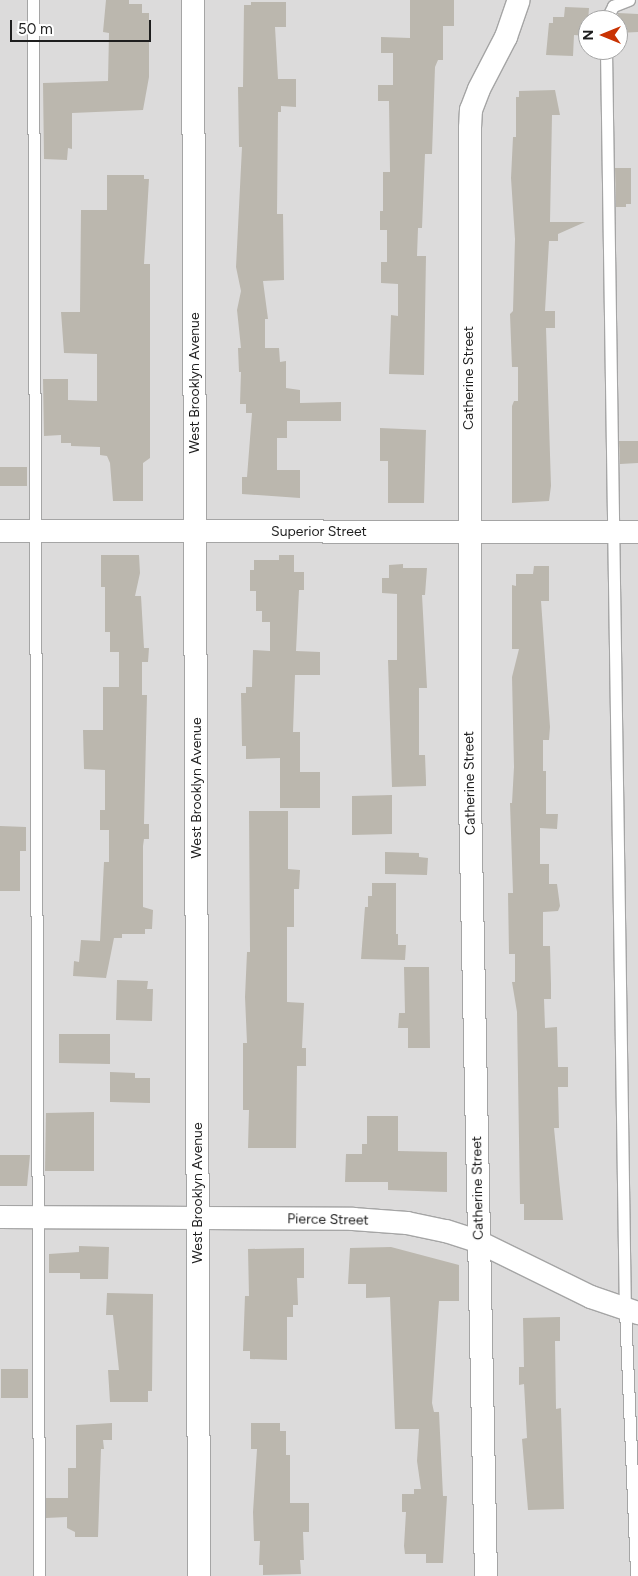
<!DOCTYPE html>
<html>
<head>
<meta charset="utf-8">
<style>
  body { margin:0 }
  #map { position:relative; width:638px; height:1576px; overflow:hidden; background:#efeee4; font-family:Figtree,sans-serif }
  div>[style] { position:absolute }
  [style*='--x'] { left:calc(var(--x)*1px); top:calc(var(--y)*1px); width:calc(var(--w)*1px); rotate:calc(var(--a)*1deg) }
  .residential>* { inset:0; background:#dcdbdb }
  .building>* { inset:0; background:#bbb7ae }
  .roads { filter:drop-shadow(1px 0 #a5a5a5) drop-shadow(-1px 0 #a5a5a5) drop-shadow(0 1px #a5a5a5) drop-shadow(0 -1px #a5a5a5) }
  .lane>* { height:11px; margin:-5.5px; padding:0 5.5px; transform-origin:5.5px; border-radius:5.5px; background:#fff }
  .street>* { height:22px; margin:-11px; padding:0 11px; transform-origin:11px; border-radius:11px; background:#fff }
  span { translate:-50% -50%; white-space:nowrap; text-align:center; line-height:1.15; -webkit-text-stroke:4px #fff; paint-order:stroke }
  .street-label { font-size:14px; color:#1e1e1e }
  .north { position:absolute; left:578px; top:10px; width:50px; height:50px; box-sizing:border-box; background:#fff; border:1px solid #a5a5a5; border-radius:50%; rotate:270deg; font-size:14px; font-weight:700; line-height:20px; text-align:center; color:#1e1e1e }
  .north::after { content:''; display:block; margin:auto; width:18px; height:22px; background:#c93303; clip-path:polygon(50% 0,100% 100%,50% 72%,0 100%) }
  .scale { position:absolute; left:10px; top:20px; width:141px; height:22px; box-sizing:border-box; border:2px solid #1e1e1e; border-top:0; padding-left:6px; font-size:15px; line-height:18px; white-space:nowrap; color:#1e1e1e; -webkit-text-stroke:4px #fff; paint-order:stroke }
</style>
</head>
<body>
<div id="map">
  <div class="residential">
    <i style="clip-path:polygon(evenodd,0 0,638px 0,638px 1576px,0 1576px,0 0,588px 20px,618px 20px,618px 50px,588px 50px,588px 20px)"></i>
  </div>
  <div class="building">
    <i style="clip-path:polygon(106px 0,129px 0,129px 4px,142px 4px,142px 13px,149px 13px,149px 77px,143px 110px,72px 113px,72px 149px,68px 148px,67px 160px,44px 159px,43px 83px,108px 81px,109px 33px,103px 32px)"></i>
    <i style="clip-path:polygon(410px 0,454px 0,454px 26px,443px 26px,443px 60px,438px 60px,435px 67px,432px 154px,425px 154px,422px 228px,418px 228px,417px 256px,426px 256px,424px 375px,389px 374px,391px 315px,398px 316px,398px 284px,381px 283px,381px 262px,387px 262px,387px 230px,380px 230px,380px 211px,383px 211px,383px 172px,390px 172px,389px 101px,378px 101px,378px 85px,393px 85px,393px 53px,381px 53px,381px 37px,410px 38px)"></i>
    <i style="clip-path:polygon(251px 2px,286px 2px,286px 27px,275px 27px,278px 79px,296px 79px,296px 107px,281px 106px,281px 112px,278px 112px,277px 214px,283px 214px,284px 280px,263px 281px,268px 319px,265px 319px,265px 348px,279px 348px,280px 362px,286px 361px,286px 388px,300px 390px,300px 403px,341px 402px,341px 421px,287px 421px,287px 438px,277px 438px,277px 470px,300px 470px,300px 498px,242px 494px,242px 477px,247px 477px,252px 413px,246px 413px,246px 404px,240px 404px,241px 372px,239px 372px,238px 348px,241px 348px,237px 310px,241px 291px,236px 267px,242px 147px,239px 147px,238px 87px,243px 87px,244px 5px,251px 5px)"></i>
    <i style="clip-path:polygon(565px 7px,589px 8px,587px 36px,574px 35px,573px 56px,546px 55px,549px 23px,553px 23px,553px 17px,564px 17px)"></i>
    <i style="clip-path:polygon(618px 13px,638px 14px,638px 32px,618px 33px)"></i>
    <i style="clip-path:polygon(555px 90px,560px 115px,552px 115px,550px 222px,585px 222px,558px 234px,558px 241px,549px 241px,545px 311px,555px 311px,555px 328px,546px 328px,551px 486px,549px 501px,512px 503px,512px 406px,514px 401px,518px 401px,518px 367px,512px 367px,510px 314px,513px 311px,515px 239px,511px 178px,513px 137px,516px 137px,516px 97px,519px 97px,519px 91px)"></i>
    <i style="clip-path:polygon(615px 168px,631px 168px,631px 204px,626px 204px,626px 207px,616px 207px)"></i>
    <i style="clip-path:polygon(107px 175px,144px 175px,144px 179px,149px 179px,144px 264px,150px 264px,150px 458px,143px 463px,143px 501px,113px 501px,110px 463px,107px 456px,100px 455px,100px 447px,71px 446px,71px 443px,61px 443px,61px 435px,44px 436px,43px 379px,68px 379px,68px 400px,97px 401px,97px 354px,64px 353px,61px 312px,80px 312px,81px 210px,107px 210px)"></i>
    <i style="clip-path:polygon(380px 428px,426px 430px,424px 503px,388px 503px,388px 461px,380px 461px)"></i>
    <i style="clip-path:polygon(619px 441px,638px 441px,638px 463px,620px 464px)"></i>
    <i style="clip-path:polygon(0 467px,27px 467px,27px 486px,0 486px)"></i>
    <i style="clip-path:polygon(101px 555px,139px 555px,140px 573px,135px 596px,141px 596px,144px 648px,149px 648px,148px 662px,142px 662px,142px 695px,147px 695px,144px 824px,149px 824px,149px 839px,144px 839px,143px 846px,143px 907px,153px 910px,152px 929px,145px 929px,145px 934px,122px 934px,122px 938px,114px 938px,106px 978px,73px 976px,74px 961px,79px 962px,81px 940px,100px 941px,104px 862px,109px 862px,109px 830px,100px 830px,100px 810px,105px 810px,105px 770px,84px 769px,83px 730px,103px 730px,103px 687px,119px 687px,119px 652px,110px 652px,110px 632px,105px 632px,105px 587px,101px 587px)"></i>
    <i style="clip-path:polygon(279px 555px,294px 555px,294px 572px,304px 572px,304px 590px,299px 590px,296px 651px,320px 652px,320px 675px,295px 675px,293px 732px,300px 732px,300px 772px,320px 772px,320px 808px,280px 808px,280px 758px,246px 759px,246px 746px,242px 746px,241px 693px,246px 693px,246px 687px,252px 687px,253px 650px,270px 651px,270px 622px,262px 622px,262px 611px,256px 611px,256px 591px,250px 591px,250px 570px,254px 570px,254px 560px,279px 560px)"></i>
    <i style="clip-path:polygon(403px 564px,403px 568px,427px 568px,425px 595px,422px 595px,427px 688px,419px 688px,419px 755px,425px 755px,426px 781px,426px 786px,392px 787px,388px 660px,397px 660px,397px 594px,382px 593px,382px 578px,389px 578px,389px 565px)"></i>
    <i style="clip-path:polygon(534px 566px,549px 566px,549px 601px,541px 601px,550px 727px,549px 740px,543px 740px,543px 771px,546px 771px,546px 814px,558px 814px,557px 829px,540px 828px,540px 864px,549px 864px,549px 884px,557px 884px,560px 906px,558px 911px,543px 912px,543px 946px,550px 946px,551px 984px,551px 999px,544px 999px,545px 1028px,557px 1027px,558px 1067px,568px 1067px,568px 1087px,558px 1087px,559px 1128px,554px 1128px,563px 1220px,524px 1220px,524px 1204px,520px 1204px,517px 1012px,512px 982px,515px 982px,515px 954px,509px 954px,508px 893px,513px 893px,510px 803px,512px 803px,514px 767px,512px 677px,519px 649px,512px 649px,512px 585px,516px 586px,516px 574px,533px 574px)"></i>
    <i style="clip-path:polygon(392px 795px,392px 834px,352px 835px,352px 796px)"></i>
    <i style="clip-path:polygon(249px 811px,288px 811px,288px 869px,300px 870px,299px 889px,294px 889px,294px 927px,287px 927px,287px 1002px,304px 1003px,302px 1048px,306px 1048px,306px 1066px,297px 1066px,296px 1148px,248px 1148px,249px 1110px,243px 1110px,243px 1043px,247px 1043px,245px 997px,247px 952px,250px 952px)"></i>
    <i style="clip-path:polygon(0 826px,26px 827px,26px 851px,20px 851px,20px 891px,0 891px)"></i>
    <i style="clip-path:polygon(385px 852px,419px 853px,419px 857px,428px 858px,427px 875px,385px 874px)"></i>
    <i style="clip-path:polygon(372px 883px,396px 883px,396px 934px,398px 934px,398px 945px,406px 945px,405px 960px,361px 959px,365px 907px,368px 907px,368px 896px,372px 896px)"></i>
    <i style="clip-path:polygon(404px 967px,429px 967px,430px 1048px,408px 1048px,408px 1028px,398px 1028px,399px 1013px,405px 1013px)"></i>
    <i style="clip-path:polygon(117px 980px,148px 981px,147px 989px,153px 989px,152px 1021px,116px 1020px)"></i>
    <i style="clip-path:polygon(59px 1034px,110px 1034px,110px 1064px,59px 1063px)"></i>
    <i style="clip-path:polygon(110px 1072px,135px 1073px,135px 1078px,150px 1078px,150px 1103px,110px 1102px)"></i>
    <i style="clip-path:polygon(94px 1112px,94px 1171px,45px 1171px,46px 1113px)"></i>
    <i style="clip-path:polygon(367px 1116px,398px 1116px,398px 1151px,447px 1152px,447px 1192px,388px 1190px,388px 1182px,345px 1182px,346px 1154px,362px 1154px,362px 1144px,367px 1144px)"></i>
    <i style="clip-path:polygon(0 1155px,30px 1155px,27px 1186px,0 1186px)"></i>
    <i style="clip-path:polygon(79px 1246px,109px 1247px,108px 1279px,80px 1279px,80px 1273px,49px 1273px,49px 1254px,79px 1252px)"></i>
    <i style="clip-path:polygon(391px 1247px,459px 1265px,459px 1301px,439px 1301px,432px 1403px,434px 1412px,439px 1412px,443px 1496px,447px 1496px,443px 1563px,426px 1563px,426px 1554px,405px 1554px,404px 1546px,406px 1512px,402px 1512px,402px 1494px,414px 1494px,414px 1489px,421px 1489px,417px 1461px,419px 1429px,395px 1429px,390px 1297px,366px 1298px,366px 1284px,348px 1284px,350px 1248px)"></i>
    <i style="clip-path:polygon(304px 1248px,304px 1278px,297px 1278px,298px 1305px,293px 1305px,293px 1317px,287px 1317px,287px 1360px,250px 1359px,250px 1351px,243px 1351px,245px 1296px,249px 1296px,248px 1249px)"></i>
    <i style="clip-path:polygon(107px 1293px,153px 1294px,152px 1391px,148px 1391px,148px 1402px,110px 1402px,108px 1370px,119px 1370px,113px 1315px,106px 1315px)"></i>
    <i style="clip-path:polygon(560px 1317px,560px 1341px,555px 1341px,556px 1409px,561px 1408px,564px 1509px,528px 1510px,522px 1439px,527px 1438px,524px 1384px,519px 1385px,519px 1367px,524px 1367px,523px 1318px)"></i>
    <i style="clip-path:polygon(1px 1369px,28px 1369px,28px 1398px,1px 1398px)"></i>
    <i style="clip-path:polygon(112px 1423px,112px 1440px,103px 1440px,104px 1449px,101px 1449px,98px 1537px,75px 1537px,75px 1532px,67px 1528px,67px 1517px,46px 1518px,46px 1498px,68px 1498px,68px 1468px,76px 1468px,76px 1425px)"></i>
    <i style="clip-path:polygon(251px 1423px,280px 1423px,280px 1431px,286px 1431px,286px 1455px,290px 1455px,290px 1503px,309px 1503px,309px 1532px,303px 1532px,304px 1560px,300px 1560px,301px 1574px,263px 1575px,263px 1565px,259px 1565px,260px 1541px,254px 1541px,253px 1512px,257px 1449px,251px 1449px)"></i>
  </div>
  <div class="roads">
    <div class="lane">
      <i style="--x:33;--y:0;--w:1576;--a:89.78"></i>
      <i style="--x:606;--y:20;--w:16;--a:-63"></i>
      <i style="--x:613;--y:6;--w:17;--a:-21"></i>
      <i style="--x:606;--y:50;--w:1259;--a:89.14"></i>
      <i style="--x:625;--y:1309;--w:267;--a:87.6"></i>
    </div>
    <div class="street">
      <i style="--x:193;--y:0;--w:1576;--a:89.78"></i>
      <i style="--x:0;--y:531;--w:638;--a:0.09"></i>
      <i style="--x:0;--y:1217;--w:353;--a:0.3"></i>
      <i style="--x:353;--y:1219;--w:54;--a:4.2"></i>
      <i style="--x:407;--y:1223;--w:40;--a:12"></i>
      <i style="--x:446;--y:1231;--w:35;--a:18"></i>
      <i style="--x:479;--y:1242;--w:125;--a:26.2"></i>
      <i style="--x:591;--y:1297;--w:50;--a:18.8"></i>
      <i style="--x:486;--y:1576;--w:776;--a:-91.18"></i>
      <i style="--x:470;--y:800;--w:672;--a:-90"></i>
      <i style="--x:470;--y:128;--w:18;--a:-87"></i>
      <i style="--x:471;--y:110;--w:22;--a:-69"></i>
      <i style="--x:479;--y:89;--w:59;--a:-62.6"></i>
      <i style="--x:506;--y:37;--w:39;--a:-71"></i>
    </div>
  </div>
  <div class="street-label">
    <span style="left:469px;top:378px;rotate:-90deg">Catherine Street</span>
    <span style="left:195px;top:383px;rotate:-90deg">West Brooklyn Avenue</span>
    <span style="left:319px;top:532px">Superior Street</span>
    <span style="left:470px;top:783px;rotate:-91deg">Catherine Street</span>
    <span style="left:197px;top:788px;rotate:-90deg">West Brooklyn Avenue</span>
    <span style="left:478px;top:1188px;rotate:-91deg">Catherine Street</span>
    <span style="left:198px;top:1193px;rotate:-90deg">West Brooklyn Avenue</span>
    <span style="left:328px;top:1220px;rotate:1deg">Pierce Street</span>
  </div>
  <div class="north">N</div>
  <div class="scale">50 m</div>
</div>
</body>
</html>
